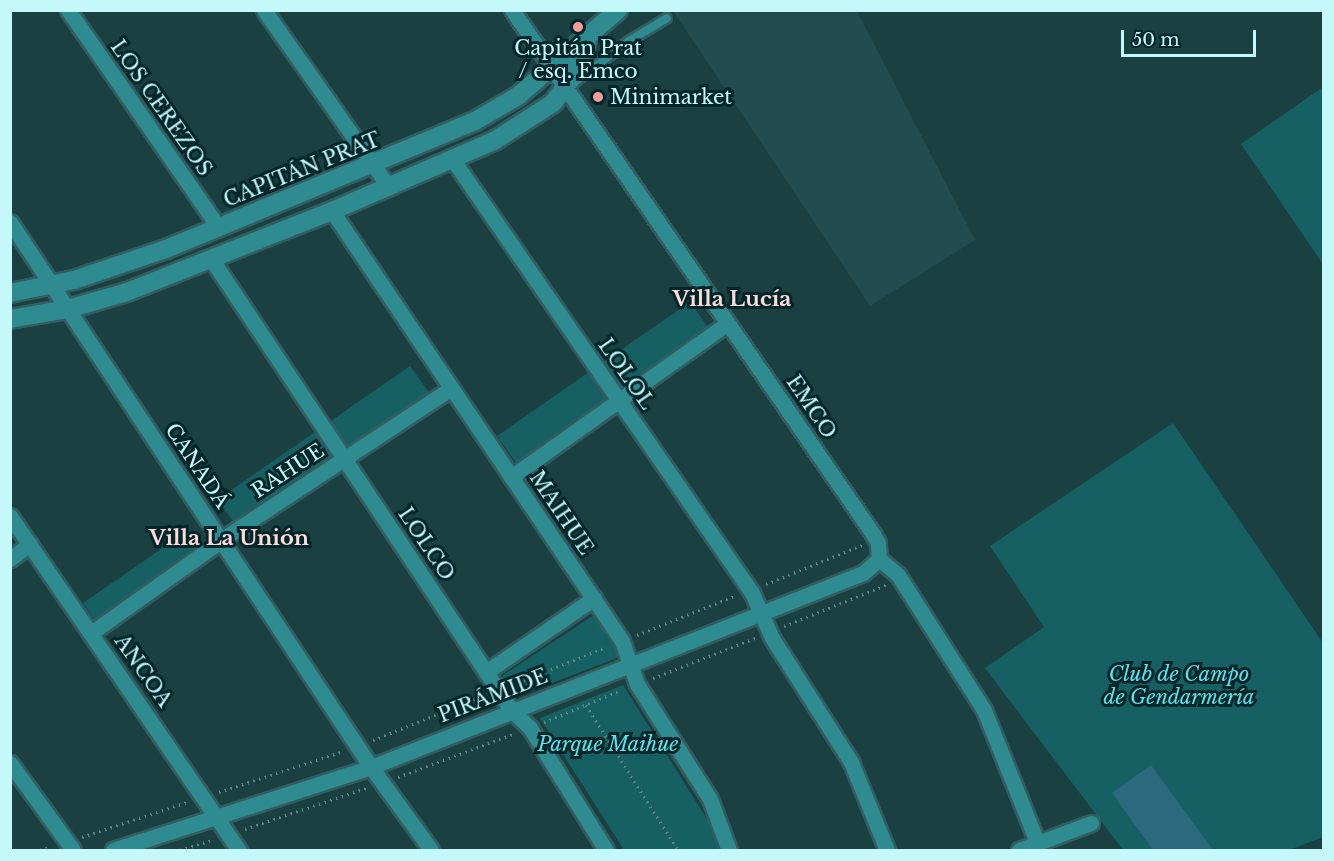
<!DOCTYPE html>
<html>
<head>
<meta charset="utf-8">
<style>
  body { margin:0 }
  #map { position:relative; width:1334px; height:861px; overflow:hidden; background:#1a4042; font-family:"Libre Baskerville",serif }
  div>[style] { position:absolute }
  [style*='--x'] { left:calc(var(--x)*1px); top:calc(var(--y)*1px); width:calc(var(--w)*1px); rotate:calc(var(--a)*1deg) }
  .built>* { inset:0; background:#224c50 }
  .green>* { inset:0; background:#166064 }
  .building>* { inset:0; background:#2c697c }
  .path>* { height:3px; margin-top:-1.5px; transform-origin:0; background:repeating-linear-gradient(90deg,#5b8789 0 1.5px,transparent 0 6px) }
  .roads { filter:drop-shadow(2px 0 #335d60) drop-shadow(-2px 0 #335d60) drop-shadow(0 2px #335d60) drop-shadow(0 -2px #335d60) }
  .service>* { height:8px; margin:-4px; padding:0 4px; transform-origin:4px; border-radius:4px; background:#2e8c91 }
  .minor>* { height:15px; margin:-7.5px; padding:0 7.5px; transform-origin:7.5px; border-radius:7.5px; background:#2e8c91 }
  .tertiary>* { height:18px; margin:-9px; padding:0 9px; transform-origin:9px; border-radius:9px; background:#2e8c91 }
  .dots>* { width:16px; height:16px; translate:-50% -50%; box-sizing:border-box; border:3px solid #002629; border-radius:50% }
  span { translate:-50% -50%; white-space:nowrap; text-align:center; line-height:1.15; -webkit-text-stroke:6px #002629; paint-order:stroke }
  .poi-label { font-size:20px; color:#c4f8fb }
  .left { translate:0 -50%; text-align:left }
  .street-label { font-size:20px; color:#c4f8fb }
  .park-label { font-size:20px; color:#5ce2ea; font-style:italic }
  .neighbourhood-label { font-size:21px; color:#fedad9; font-weight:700 }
  .frame { position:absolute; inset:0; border:12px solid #c4f8fb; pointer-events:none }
  .scale { position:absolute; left:1121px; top:30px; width:135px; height:27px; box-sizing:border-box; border:3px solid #c4f8fb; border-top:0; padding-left:8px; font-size:18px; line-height:21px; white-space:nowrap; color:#c4f8fb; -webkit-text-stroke:4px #002629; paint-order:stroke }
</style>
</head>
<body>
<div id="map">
  <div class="built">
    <i style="clip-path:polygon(673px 11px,857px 11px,975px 240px,870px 306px)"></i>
  </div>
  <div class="green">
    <i style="clip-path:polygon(1323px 87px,1323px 264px,1241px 144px)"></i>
    <i style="clip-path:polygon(690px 302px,710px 330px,517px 464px,497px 436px)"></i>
    <i style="clip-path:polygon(410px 366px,430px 394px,234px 522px,217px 500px)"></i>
    <i style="clip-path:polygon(1173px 423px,1323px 643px,1323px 837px,1289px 850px,1123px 850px,985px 668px,1044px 627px,990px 546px)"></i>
    <i style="clip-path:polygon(187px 531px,200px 550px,96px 623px,83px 603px)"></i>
    <i style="clip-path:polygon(594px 615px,620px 657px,510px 699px,497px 679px)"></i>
    <i style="clip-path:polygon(623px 685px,710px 824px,719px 850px,624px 850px,540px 718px)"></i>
  </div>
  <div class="building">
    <i style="clip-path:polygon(1151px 765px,1213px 850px,1153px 850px,1112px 793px)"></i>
  </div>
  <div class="path">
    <i style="--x:766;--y:584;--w:104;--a:-22.1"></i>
    <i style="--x:784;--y:626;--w:110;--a:-21.9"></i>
    <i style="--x:637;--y:635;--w:105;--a:-21.9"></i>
    <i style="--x:653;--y:678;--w:110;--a:-21.4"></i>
    <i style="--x:512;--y:685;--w:101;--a:-22"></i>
    <i style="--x:586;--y:705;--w:172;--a:57.6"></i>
    <i style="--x:544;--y:722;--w:83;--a:-22.6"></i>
    <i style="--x:373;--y:740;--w:118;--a:-21.8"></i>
    <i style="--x:398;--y:777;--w:123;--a:-20.5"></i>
    <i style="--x:219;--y:792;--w:128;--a:-18.2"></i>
    <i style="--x:245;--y:829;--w:128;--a:-18.7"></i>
    <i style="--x:82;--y:837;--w:111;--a:-18.4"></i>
    <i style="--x:40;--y:850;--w:10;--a:-17"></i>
    <i style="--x:180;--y:850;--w:34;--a:-17"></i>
  </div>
  <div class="roads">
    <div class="service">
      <i style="--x:576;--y:81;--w:66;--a:-37"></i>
      <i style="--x:629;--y:41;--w:44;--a:-31.2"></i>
    </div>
    <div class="minor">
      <i style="--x:68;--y:10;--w:265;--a:55.3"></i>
      <i style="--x:264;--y:10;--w:217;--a:54.8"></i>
      <i style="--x:453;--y:160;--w:526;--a:55.37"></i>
      <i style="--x:752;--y:593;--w:49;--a:66"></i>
      <i style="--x:772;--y:638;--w:147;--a:57.5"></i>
      <i style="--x:851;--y:762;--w:95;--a:67.8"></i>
      <i style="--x:332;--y:211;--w:519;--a:56"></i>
      <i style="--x:622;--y:641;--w:46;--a:70.8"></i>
      <i style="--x:637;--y:684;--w:136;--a:57.6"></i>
      <i style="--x:710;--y:799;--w:54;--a:69.6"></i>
      <i style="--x:10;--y:222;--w:654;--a:56.48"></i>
      <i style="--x:371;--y:767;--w:102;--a:54.1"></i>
      <i style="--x:212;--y:260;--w:542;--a:56.37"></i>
      <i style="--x:512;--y:711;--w:25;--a:43"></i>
      <i style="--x:530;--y:728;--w:144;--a:58.1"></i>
      <i style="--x:511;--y:477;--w:266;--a:-35.4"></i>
      <i style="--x:10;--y:516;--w:405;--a:55.6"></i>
      <i style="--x:10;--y:559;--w:25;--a:-37"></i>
      <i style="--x:879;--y:559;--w:25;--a:40"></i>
      <i style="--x:898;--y:575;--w:160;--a:57.5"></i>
      <i style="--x:984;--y:710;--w:144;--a:68.1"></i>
      <i style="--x:91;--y:633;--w:181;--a:-35.4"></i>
      <i style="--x:239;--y:528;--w:254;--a:-33.4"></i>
      <i style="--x:486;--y:672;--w:131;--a:-34.4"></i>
      <i style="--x:10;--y:763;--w:107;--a:54.1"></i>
      <i style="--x:113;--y:850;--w:271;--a:-17.8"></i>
      <i style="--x:371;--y:767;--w:529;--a:-21.52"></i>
      <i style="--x:863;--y:573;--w:21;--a:-41"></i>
      <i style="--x:879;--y:559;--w:16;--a:-94"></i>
      <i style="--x:878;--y:543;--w:10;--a:-119"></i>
      <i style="--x:873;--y:534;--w:636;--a:-124.56"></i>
      <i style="--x:1019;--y:850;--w:77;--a:-20.6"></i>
    </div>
    <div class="tertiary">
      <i style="--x:10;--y:293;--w:65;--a:-11.5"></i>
      <i style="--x:74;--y:280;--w:97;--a:-18.6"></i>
      <i style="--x:166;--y:249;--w:334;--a:-22.5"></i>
      <i style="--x:475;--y:121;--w:50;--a:-30.2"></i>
      <i style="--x:518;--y:96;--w:132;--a:-40.7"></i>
      <i style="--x:10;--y:319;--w:59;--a:-9.8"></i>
      <i style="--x:68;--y:309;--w:61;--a:-16.1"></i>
      <i style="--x:127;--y:292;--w:220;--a:-21.6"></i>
      <i style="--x:332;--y:211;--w:176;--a:-23.4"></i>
      <i style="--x:494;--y:141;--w:70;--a:-32.8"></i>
      <i style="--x:553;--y:103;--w:35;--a:-53"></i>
      <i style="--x:574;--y:75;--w:36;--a:-69"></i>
    </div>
  </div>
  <div class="dots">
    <i style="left:578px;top:27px;background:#f59b9a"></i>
    <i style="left:598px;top:97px;background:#f59b9a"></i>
  </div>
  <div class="poi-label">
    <span style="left:578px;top:60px">Capitán Prat<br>/ esq. Emco</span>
    <span class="left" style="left:610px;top:97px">Minimarket</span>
  </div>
  <div class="street-label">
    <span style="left:161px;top:108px;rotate:55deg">LOS CEREZOS</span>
    <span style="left:302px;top:170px;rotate:-22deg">CAPITÁN PRAT</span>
    <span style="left:626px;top:374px;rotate:55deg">LOLOL</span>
    <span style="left:811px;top:407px;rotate:56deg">EMCO</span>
    <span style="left:197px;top:466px;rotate:56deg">CANADÁ</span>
    <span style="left:288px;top:471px;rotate:-33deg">RAHUE</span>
    <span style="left:561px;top:513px;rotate:56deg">MAIHUE</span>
    <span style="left:426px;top:544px;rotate:56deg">LOLCO</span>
    <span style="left:143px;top:671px;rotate:55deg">ANCOA</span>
    <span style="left:493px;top:696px;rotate:-21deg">PIRÁMIDE</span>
  </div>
  <div class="park-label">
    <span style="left:1179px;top:686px">Club de Campo<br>de Gendarmería</span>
    <span style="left:608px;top:744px">Parque Maihue</span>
  </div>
  <div class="neighbourhood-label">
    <span style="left:732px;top:299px">Villa Lucía</span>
    <span style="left:229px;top:538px">Villa La Unión</span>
  </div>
  <div class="frame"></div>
  <div class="scale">50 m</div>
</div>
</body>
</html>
